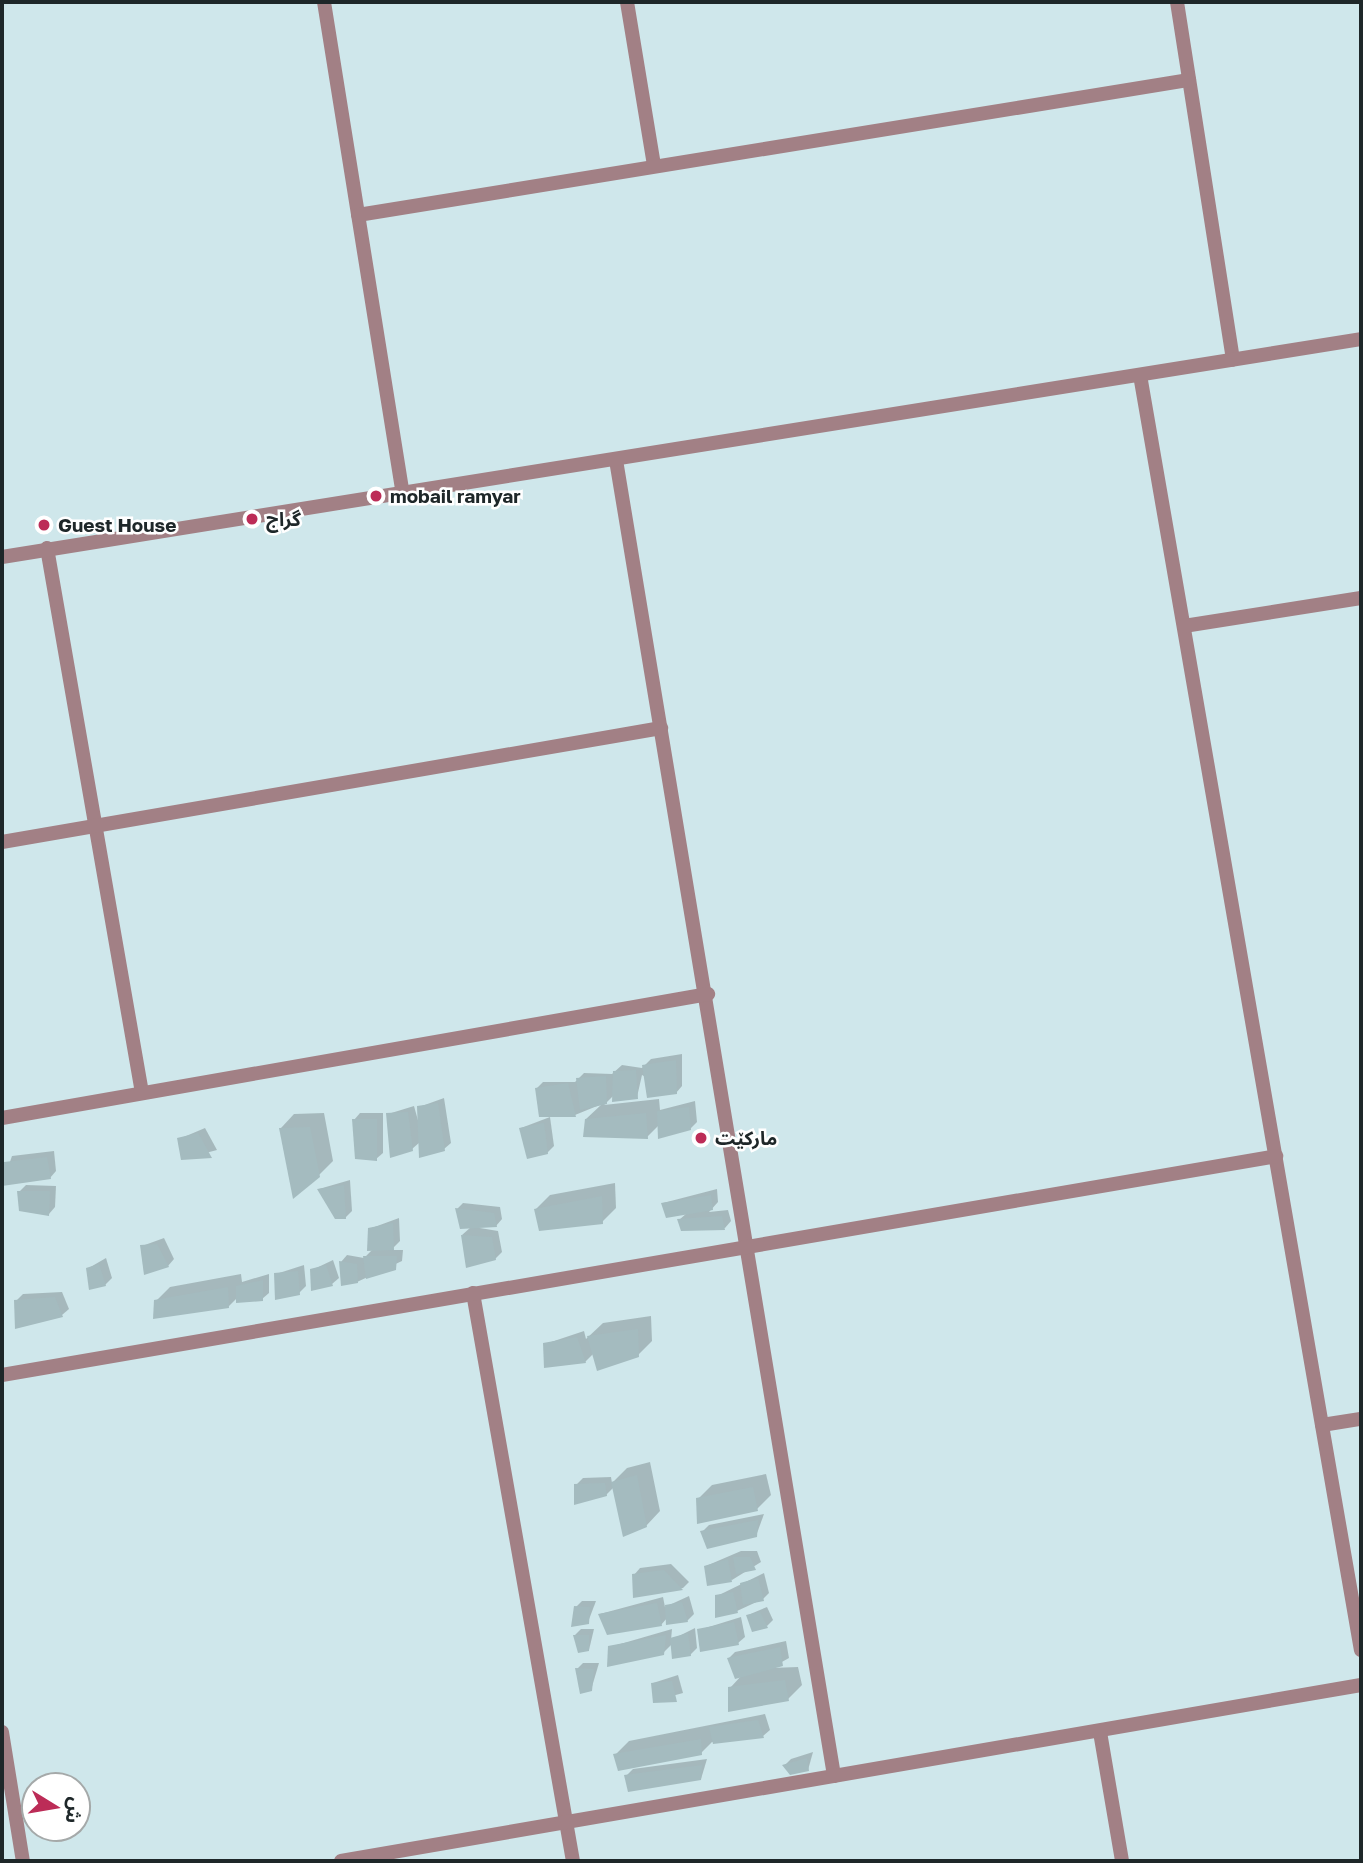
<!DOCTYPE html>
<html>
<head>
<meta charset="utf-8">
<style>
  body { margin:0 }
  #map { position:relative; width:1363px; height:1863px; overflow:hidden; background:#cfe7eb; font-family:"Golos Text","Noto Sans Arabic",sans-serif }
  div>[style] { position:absolute }
  [style*='--x'] { left:calc(var(--x)*1px); top:calc(var(--y)*1px); width:calc(var(--w)*1px); rotate:calc(var(--a)*1deg) }
  .shadow>* { inset:0; background:#0003 }
  .building>* { inset:0; background:#a4bbbf }
  .minor>* { height:14px; margin:-7px; padding:0 7px; transform-origin:7px; border-radius:7px; background:#a28085 }
  .dots>* { width:19px; height:19px; translate:-50% -50%; box-sizing:border-box; border:4px solid #fff; border-radius:50% }
  span { translate:-50% -50%; white-space:nowrap; text-align:center; line-height:1.15; -webkit-text-stroke:5px #fff; paint-order:stroke }
  .poi-label { font-size:19px; color:#1e2729; font-weight:700 }
  .left { translate:0 -50%; text-align:left }
  .frame { position:absolute; inset:0; border:4px solid #1e2729; pointer-events:none }
  .north { position:absolute; left:21px; top:1772px; width:70px; height:70px; box-sizing:border-box; background:#fff; border:2px solid #a5a9a9; border-radius:50%; rotate:101deg; font-size:19px; font-weight:700; line-height:28px; text-align:center; color:#1e2729 }
  .north::after { content:''; display:block; margin:auto; width:24px; height:32px; background:#bc2c57; clip-path:polygon(50% 0,100% 100%,50% 72%,0 100%) }
</style>
</head>
<body>
<div id="map">
  <div class="shadow">
    <i style="clip-path:polygon(682px 1054px,682px 1086px,676px 1093px,642px 1075px,637px 1097px,614px 1095px,604px 1105px,659px 1099px,660px 1110px,695px 1101px,697px 1122px,690px 1129px,659px 1125px,647px 1137px,586px 1119px,602px 1104px,575px 1115px,537px 1088px,543px 1082px,575px 1082px,584px 1073px,612px 1074px,622px 1065px,642px 1068px,651px 1059px)"></i>
    <i style="clip-path:polygon(444px 1098px,451px 1143px,444px 1149px,420px 1142px,412px 1149px,388px 1114px,414px 1106px,419px 1124px,419px 1107px)"></i>
    <i style="clip-path:polygon(324px 1113px,333px 1161px,319px 1175px,281px 1128px,294px 1114px)"></i>
    <i style="clip-path:polygon(360px 1113px,383px 1113px,383px 1153px,376px 1159px,354px 1120px)"></i>
    <i style="clip-path:polygon(550px 1117px,554px 1146px,547px 1153px,521px 1128px)"></i>
    <i style="clip-path:polygon(205px 1128px,217px 1150px,183px 1159px,179px 1139px)"></i>
    <i style="clip-path:polygon(54px 1151px,56px 1171px,50px 1178px,2px 1185px,12px 1156px)"></i>
    <i style="clip-path:polygon(350px 1180px,352px 1211px,345px 1218px,319px 1189px)"></i>
    <i style="clip-path:polygon(615px 1183px,616px 1208px,602px 1222px,536px 1209px,550px 1195px)"></i>
    <i style="clip-path:polygon(26px 1185px,56px 1186px,55px 1207px,49px 1214px,19px 1192px)"></i>
    <i style="clip-path:polygon(717px 1189px,718px 1202px,709px 1212px,728px 1210px,731px 1221px,725px 1228px,679px 1220px,687px 1213px,663px 1203px)"></i>
    <i style="clip-path:polygon(463px 1203px,500px 1207px,502px 1219px,496px 1226px,474px 1227px,498px 1231px,502px 1252px,495px 1259px,462px 1235px,471px 1227px,457px 1209px)"></i>
    <i style="clip-path:polygon(399px 1218px,400px 1241px,391px 1250px,403px 1250px,402px 1261px,357px 1282px,341px 1262px,347px 1255px,364px 1258px,373px 1249px,369px 1229px)"></i>
    <i style="clip-path:polygon(164px 1238px,174px 1259px,168px 1266px,142px 1246px)"></i>
    <i style="clip-path:polygon(106px 1258px,112px 1278px,105px 1285px,87px 1269px)"></i>
    <i style="clip-path:polygon(333px 1260px,339px 1278px,332px 1284px,312px 1270px)"></i>
    <i style="clip-path:polygon(304px 1265px,306px 1286px,299px 1293px,276px 1274px)"></i>
    <i style="clip-path:polygon(241px 1274px,242px 1282px,269px 1274px,269px 1293px,262px 1299px,238px 1297px,228px 1307px,156px 1301px,170px 1287px)"></i>
    <i style="clip-path:polygon(62px 1292px,69px 1309px,62px 1315px,17px 1326px,16px 1301px,23px 1294px)"></i>
    <i style="clip-path:polygon(651px 1316px,652px 1341px,638px 1355px,594px 1353px,585px 1362px,545px 1344px,584px 1331px,586px 1339px,603px 1323px)"></i>
    <i style="clip-path:polygon(650px 1462px,660px 1511px,646px 1526px,614px 1487px,606px 1495px,576px 1485px,583px 1478px,611px 1477px,612px 1483px,627px 1468px)"></i>
    <i style="clip-path:polygon(766px 1474px,771px 1495px,757px 1509px,698px 1499px,712px 1485px)"></i>
    <i style="clip-path:polygon(764px 1514px,756px 1536px,702px 1532px,709px 1525px)"></i>
    <i style="clip-path:polygon(741px 1551px,757px 1551px,761px 1562px,732px 1580px,706px 1566px)"></i>
    <i style="clip-path:polygon(671px 1564px,689px 1582px,683px 1588px,634px 1596px,634px 1575px,640px 1568px)"></i>
    <i style="clip-path:polygon(764px 1573px,769px 1593px,763px 1599px,737px 1611px,717px 1596px)"></i>
    <i style="clip-path:polygon(689px 1596px,694px 1614px,687px 1621px,667px 1618px,661px 1625px,600px 1614px,663px 1597px,665px 1607px)"></i>
    <i style="clip-path:polygon(582px 1601px,596px 1601px,588px 1622px,576px 1607px)"></i>
    <i style="clip-path:polygon(767px 1607px,773px 1620px,767px 1626px,748px 1615px)"></i>
    <i style="clip-path:polygon(741px 1617px,745px 1637px,738px 1643px,699px 1630px)"></i>
    <i style="clip-path:polygon(695px 1628px,697px 1648px,690px 1655px,672px 1644px,663px 1653px,610px 1647px,672px 1629px,671px 1640px)"></i>
    <i style="clip-path:polygon(581px 1629px,594px 1629px,589px 1650px,575px 1635px)"></i>
    <i style="clip-path:polygon(786px 1641px,789px 1658px,771px 1668px,798px 1667px,802px 1685px,788px 1699px,730px 1688px,742px 1675px,729px 1658px,735px 1652px)"></i>
    <i style="clip-path:polygon(583px 1663px,599px 1663px,591px 1690px,577px 1669px)"></i>
    <i style="clip-path:polygon(678px 1675px,683px 1693px,654px 1701px,653px 1683px)"></i>
    <i style="clip-path:polygon(765px 1714px,770px 1730px,763px 1736px,712px 1742px,701px 1753px,615px 1755px,629px 1741px)"></i>
    <i style="clip-path:polygon(813px 1752px,808px 1770px,785px 1765px,791px 1759px)"></i>
    <i style="clip-path:polygon(707px 1759px,701px 1779px,626px 1776px,633px 1769px)"></i>
  </div>
  <div class="building">
    <i style="clip-path:polygon(676px 1060px,677px 1094px,647px 1098px,642px 1065px)"></i>
    <i style="clip-path:polygon(636px 1070px,638px 1099px,612px 1102px,613px 1071px)"></i>
    <i style="clip-path:polygon(606px 1076px,607px 1104px,580px 1110px,576px 1078px)"></i>
    <i style="clip-path:polygon(568px 1083px,576px 1117px,539px 1117px,535px 1088px)"></i>
    <i style="clip-path:polygon(438px 1103px,445px 1151px,419px 1158px,417px 1106px)"></i>
    <i style="clip-path:polygon(689px 1107px,691px 1130px,658px 1139px,657px 1111px)"></i>
    <i style="clip-path:polygon(408px 1112px,413px 1151px,390px 1158px,386px 1113px)"></i>
    <i style="clip-path:polygon(646px 1113px,648px 1139px,583px 1137px,585px 1119px)"></i>
    <i style="clip-path:polygon(352px 1119px,377px 1119px,377px 1161px,355px 1159px)"></i>
    <i style="clip-path:polygon(544px 1123px,548px 1154px,527px 1159px,519px 1128px)"></i>
    <i style="clip-path:polygon(310px 1127px,320px 1177px,293px 1199px,279px 1128px)"></i>
    <i style="clip-path:polygon(198px 1133px,212px 1158px,181px 1160px,177px 1138px)"></i>
    <i style="clip-path:polygon(47px 1157px,51px 1179px,2px 1186px,4px 1162px)"></i>
    <i style="clip-path:polygon(344px 1185px,346px 1219px,335px 1219px,317px 1189px)"></i>
    <i style="clip-path:polygon(17px 1191px,50px 1191px,49px 1216px,19px 1211px)"></i>
    <i style="clip-path:polygon(711px 1195px,713px 1210px,666px 1218px,661px 1203px)"></i>
    <i style="clip-path:polygon(602px 1196px,603px 1224px,539px 1231px,534px 1209px)"></i>
    <i style="clip-path:polygon(455px 1208px,494px 1213px,497px 1227px,460px 1229px)"></i>
    <i style="clip-path:polygon(722px 1216px,725px 1230px,681px 1231px,677px 1219px)"></i>
    <i style="clip-path:polygon(393px 1223px,394px 1250px,367px 1251px,368px 1228px)"></i>
    <i style="clip-path:polygon(461px 1235px,492px 1237px,496px 1260px,466px 1268px)"></i>
    <i style="clip-path:polygon(157px 1244px,169px 1267px,144px 1275px,140px 1245px)"></i>
    <i style="clip-path:polygon(363px 1256px,397px 1256px,396px 1270px,366px 1279px)"></i>
    <i style="clip-path:polygon(339px 1261px,357px 1264px,358px 1283px,341px 1286px)"></i>
    <i style="clip-path:polygon(99px 1264px,106px 1286px,89px 1290px,86px 1268px)"></i>
    <i style="clip-path:polygon(326px 1265px,333px 1286px,311px 1291px,310px 1269px)"></i>
    <i style="clip-path:polygon(298px 1271px,300px 1295px,275px 1300px,274px 1273px)"></i>
    <i style="clip-path:polygon(263px 1280px,263px 1301px,236px 1303px,236px 1286px)"></i>
    <i style="clip-path:polygon(228px 1287px,229px 1308px,153px 1319px,154px 1300px)"></i>
    <i style="clip-path:polygon(55px 1297px,63px 1317px,15px 1329px,14px 1300px)"></i>
    <i style="clip-path:polygon(638px 1329px,639px 1357px,597px 1371px,587px 1336px)"></i>
    <i style="clip-path:polygon(577px 1337px,586px 1363px,544px 1368px,543px 1343px)"></i>
    <i style="clip-path:polygon(637px 1475px,647px 1527px,623px 1537px,611px 1482px)"></i>
    <i style="clip-path:polygon(605px 1483px,607px 1496px,574px 1505px,574px 1484px)"></i>
    <i style="clip-path:polygon(753px 1487px,758px 1511px,697px 1524px,696px 1498px)"></i>
    <i style="clip-path:polygon(758px 1520px,757px 1537px,707px 1549px,700px 1531px)"></i>
    <i style="clip-path:polygon(733px 1557px,750px 1557px,756px 1570px,736px 1574px)"></i>
    <i style="clip-path:polygon(728px 1559px,732px 1582px,707px 1586px,704px 1566px)"></i>
    <i style="clip-path:polygon(664px 1570px,683px 1590px,633px 1598px,632px 1574px)"></i>
    <i style="clip-path:polygon(758px 1578px,764px 1601px,743px 1605px,740px 1583px)"></i>
    <i style="clip-path:polygon(733px 1592px,738px 1613px,715px 1618px,715px 1595px)"></i>
    <i style="clip-path:polygon(682px 1602px,688px 1622px,666px 1625px,665px 1605px)"></i>
    <i style="clip-path:polygon(657px 1603px,662px 1626px,607px 1635px,598px 1614px)"></i>
    <i style="clip-path:polygon(574px 1606px,590px 1607px,589px 1624px,571px 1627px)"></i>
    <i style="clip-path:polygon(760px 1612px,768px 1628px,752px 1632px,746px 1615px)"></i>
    <i style="clip-path:polygon(734px 1622px,739px 1645px,700px 1652px,697px 1629px)"></i>
    <i style="clip-path:polygon(688px 1633px,691px 1656px,672px 1659px,670px 1638px)"></i>
    <i style="clip-path:polygon(573px 1635px,589px 1635px,589px 1651px,578px 1653px)"></i>
    <i style="clip-path:polygon(666px 1635px,664px 1655px,607px 1667px,608px 1646px)"></i>
    <i style="clip-path:polygon(780px 1647px,783px 1666px,735px 1679px,727px 1658px)"></i>
    <i style="clip-path:polygon(575px 1668px,594px 1669px,592px 1691px,580px 1694px)"></i>
    <i style="clip-path:polygon(785px 1680px,789px 1701px,728px 1712px,728px 1687px)"></i>
    <i style="clip-path:polygon(672px 1681px,677px 1702px,653px 1703px,651px 1683px)"></i>
    <i style="clip-path:polygon(758px 1720px,764px 1738px,713px 1744px,709px 1727px)"></i>
    <i style="clip-path:polygon(701px 1739px,702px 1755px,618px 1771px,613px 1754px)"></i>
    <i style="clip-path:polygon(807px 1758px,809px 1771px,790px 1775px,782px 1765px)"></i>
    <i style="clip-path:polygon(702px 1765px,701px 1780px,628px 1792px,624px 1775px)"></i>
  </div>
  <div class="minor">
    <i style="--x:324;--y:2;--w:497;--a:80.9"></i>
    <i style="--x:627;--y:2;--w:165;--a:80.6"></i>
    <i style="--x:1177;--y:2;--w:362;--a:81.1"></i>
    <i style="--x:358;--y:215;--w:842;--a:-9.23"></i>
    <i style="--x:1140;--y:375;--w:1294;--a:80.17"></i>
    <i style="--x:616;--y:460;--w:1334;--a:80.59"></i>
    <i style="--x:47;--y:548;--w:553;--a:80.11"></i>
    <i style="--x:2;--y:557;--w:1376;--a:-9.11"></i>
    <i style="--x:1184;--y:626;--w:179;--a:-9"></i>
    <i style="--x:2;--y:842;--w:669;--a:-9.81"></i>
    <i style="--x:2;--y:1118;--w:717;--a:-9.96"></i>
    <i style="--x:473;--y:1293;--w:577;--a:80.02"></i>
    <i style="--x:2;--y:1375;--w:1293;--a:-9.75"></i>
    <i style="--x:1322;--y:1425;--w:39;--a:-9"></i>
    <i style="--x:2;--y:1732;--w:131;--a:80.8"></i>
    <i style="--x:1100;--y:1732;--w:131;--a:80.3"></i>
    <i style="--x:341;--y:1861;--w:1035;--a:-9.79"></i>
  </div>
  <div class="dots">
    <i style="left:376px;top:496px;background:#bc2c57"></i>
    <i style="left:252px;top:519px;background:#bc2c57"></i>
    <i style="left:44px;top:525px;background:#bc2c57"></i>
    <i style="left:701px;top:1138px;background:#bc2c57"></i>
  </div>
  <div class="poi-label">
    <span class="left" style="left:390px;top:496px">mobail ramyar</span>
    <span class="left" style="left:266px;top:519px">گراج</span>
    <span class="left" style="left:58px;top:525px">Guest House</span>
    <span class="left" style="left:715px;top:1138px">مارکێت</span>
  </div>
  <div class="frame"></div>
  <div class="north">ش</div>
</div>
</body>
</html>
